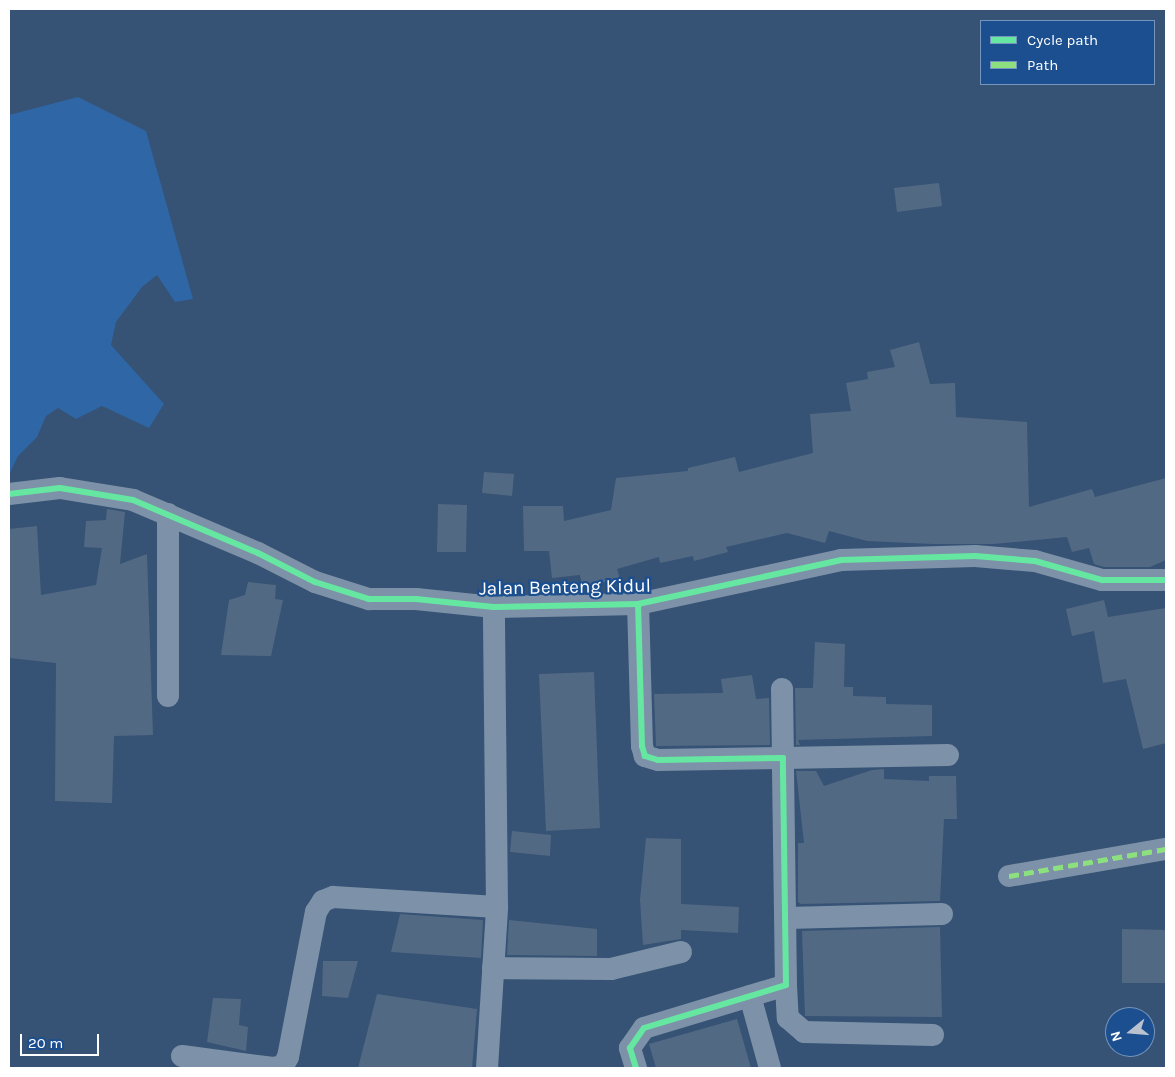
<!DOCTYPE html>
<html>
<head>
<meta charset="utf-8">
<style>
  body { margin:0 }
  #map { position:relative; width:1175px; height:1077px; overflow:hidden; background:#365274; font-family:Karla,sans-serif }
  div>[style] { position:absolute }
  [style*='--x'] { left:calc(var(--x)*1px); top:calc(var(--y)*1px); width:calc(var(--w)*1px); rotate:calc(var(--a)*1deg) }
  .green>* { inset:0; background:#2f66a5 }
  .building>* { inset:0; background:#526984 }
  .minor>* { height:22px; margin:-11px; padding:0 11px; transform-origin:11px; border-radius:11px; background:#7d92a8 }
  .quiet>* { height:5px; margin-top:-2.5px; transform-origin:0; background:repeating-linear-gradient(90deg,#8de07e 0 10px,transparent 0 15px) }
  .cycleway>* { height:6px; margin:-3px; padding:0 3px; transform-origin:3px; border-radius:3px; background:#66e7a1 }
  span { translate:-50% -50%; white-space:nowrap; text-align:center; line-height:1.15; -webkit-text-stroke:4.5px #1b4f8f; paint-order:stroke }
  .street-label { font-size:19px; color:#fff }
  .frame { position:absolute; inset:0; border:10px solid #fff; pointer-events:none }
  .legend { position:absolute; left:980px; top:20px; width:175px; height:65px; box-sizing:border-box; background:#1b4f8f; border:1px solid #7695bc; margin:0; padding:6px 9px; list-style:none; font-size:15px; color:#fff }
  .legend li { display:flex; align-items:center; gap:10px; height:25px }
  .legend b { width:25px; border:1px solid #7695bc }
  .north { position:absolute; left:1105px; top:1007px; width:50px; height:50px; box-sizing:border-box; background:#1b4f8f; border:1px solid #7695bc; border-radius:50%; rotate:253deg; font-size:14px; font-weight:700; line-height:20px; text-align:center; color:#fff }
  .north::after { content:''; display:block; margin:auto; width:18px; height:22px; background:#b9c2ce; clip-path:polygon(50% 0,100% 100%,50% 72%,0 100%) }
  .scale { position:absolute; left:20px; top:1034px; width:79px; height:22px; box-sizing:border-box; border:2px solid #fff; border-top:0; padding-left:6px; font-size:15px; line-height:18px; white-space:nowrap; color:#fff; -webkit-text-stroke:4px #1b4f8f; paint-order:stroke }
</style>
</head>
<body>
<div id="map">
  <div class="green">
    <i style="clip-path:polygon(78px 97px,146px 131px,193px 299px,175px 302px,157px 275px,142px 287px,116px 322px,111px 345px,164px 404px,149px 428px,102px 406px,76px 419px,58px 408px,46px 416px,37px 437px,18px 456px,9px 475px,9px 115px)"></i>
  </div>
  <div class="building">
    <i style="clip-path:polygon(939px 183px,942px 206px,897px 212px,894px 188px)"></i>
    <i style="clip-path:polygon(919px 342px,930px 384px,955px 383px,956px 417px,1027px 422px,1029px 507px,1092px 489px,1095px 497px,1166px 478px,1166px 560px,1150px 567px,1104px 567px,1094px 564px,1089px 548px,1072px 552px,1067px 537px,994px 544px,933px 544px,867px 541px,829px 531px,825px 543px,787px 533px,726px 547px,728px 552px,694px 561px,693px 556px,660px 563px,659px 557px,617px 569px,620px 579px,582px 586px,580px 575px,552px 578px,549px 551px,524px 551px,523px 506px,563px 506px,564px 521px,611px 510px,616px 478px,688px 471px,688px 468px,735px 457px,739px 472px,813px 453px,810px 414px,851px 411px,846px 383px,868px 379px,867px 372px,895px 367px,890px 350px)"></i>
    <i style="clip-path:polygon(484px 472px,514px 474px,512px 496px,482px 493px)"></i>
    <i style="clip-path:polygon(438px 504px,467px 505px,466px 552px,437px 552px)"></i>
    <i style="clip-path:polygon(107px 509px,125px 512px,120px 564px,147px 554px,153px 735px,114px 736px,112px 803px,55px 801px,56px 663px,9px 658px,9px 529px,37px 526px,41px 595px,96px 585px,102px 548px,84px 547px,86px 521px,106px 520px)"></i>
    <i style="clip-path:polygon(248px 582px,276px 585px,275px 599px,283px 600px,271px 656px,221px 655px,229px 600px,245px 595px)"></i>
    <i style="clip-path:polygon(1104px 600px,1108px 617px,1166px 608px,1166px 743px,1143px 749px,1126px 679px,1103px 683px,1094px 631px,1072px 636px,1066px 609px)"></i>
    <i style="clip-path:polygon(815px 642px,845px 644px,844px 687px,853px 687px,853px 696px,886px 697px,886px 704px,932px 705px,932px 736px,798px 740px,800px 745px,796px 745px,795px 688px,813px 688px)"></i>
    <i style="clip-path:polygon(594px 672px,600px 828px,546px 831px,539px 674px)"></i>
    <i style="clip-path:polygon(752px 675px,756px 699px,769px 698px,770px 745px,656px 746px,654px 694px,723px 693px,721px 679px)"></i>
    <i style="clip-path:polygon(884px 769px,884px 779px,929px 781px,929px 776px,956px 776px,957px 819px,944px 819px,940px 901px,801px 904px,798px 902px,798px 843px,804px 843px,796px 771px,816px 771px,824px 786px,872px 770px)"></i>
    <i style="clip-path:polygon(512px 831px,551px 835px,550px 856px,510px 852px)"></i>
    <i style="clip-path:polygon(646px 838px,681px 839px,681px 904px,739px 907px,738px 933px,681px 930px,681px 939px,643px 945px,640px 900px)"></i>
    <i style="clip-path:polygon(400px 914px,483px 920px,481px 958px,391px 952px)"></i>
    <i style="clip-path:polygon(509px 920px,597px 929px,597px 956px,507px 955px)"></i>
    <i style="clip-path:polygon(940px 927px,942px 1017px,805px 1016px,802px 931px)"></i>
    <i style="clip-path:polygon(1122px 929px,1166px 930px,1166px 983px,1122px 983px)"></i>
    <i style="clip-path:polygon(323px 961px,358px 961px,348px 998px,322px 996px)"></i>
    <i style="clip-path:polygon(377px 994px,477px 1009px,472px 1068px,358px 1068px)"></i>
    <i style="clip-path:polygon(213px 998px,241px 999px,239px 1025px,248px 1027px,246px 1051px,207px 1042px)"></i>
    <i style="clip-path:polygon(737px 1019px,751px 1068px,656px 1068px,649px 1044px)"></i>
  </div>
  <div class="minor">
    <i style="--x:9;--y:494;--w:51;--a:-6.7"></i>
    <i style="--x:60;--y:488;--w:74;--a:9.3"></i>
    <i style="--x:133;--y:500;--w:136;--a:23"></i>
    <i style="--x:258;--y:553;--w:64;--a:27"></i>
    <i style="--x:315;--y:582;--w:57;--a:17.5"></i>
    <i style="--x:369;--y:599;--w:47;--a:0"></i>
    <i style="--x:416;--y:599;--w:78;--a:5.9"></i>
    <i style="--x:494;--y:607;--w:144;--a:-1.2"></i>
    <i style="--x:638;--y:604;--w:208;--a:-12.2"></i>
    <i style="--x:841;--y:560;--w:134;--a:-1.7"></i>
    <i style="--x:975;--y:556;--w:60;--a:4.8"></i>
    <i style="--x:1035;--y:561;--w:70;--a:15.8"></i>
    <i style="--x:1102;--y:580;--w:64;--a:0"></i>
    <i style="--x:168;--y:514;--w:182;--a:90"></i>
    <i style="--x:782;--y:689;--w:69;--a:89.2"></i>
    <i style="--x:783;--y:758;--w:165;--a:-1"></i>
    <i style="--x:1009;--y:876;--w:159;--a:-9.8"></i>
    <i style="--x:787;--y:918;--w:155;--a:-1.5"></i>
    <i style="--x:493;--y:968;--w:118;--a:0.5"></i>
    <i style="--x:611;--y:969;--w:72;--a:-13.7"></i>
    <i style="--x:786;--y:985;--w:33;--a:87"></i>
    <i style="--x:788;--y:1018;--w:21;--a:41"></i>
    <i style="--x:804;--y:1032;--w:129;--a:1.3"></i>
    <i style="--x:750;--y:996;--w:75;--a:74.5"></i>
    <i style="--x:182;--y:1056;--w:92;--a:7.5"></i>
    <i style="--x:273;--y:1068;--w:10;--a:-11"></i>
    <i style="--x:283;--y:1066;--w:10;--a:-61"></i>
    <i style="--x:288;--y:1057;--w:148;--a:-79.1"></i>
    <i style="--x:316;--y:912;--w:13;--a:-58"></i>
    <i style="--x:323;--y:901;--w:11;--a:-22"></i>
    <i style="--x:333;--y:897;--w:164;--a:3.5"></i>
    <i style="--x:487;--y:1068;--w:161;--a:-86.4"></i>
    <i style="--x:497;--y:907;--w:300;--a:-90.6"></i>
    <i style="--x:636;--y:1068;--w:21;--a:-107"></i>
    <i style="--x:630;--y:1048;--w:24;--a:-55"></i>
    <i style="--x:644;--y:1028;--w:148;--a:-16.8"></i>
    <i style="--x:786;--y:985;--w:227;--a:-90.8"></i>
    <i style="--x:783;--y:758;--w:125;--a:179.1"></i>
    <i style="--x:658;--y:760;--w:14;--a:-163"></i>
    <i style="--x:645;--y:756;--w:10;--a:-107"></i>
    <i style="--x:642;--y:746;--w:142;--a:-91.6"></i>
  </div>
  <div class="quiet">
    <i style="--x:1009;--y:876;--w:159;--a:-9.8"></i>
  </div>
  <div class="cycleway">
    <i style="--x:9;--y:494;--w:51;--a:-6.7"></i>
    <i style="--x:60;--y:488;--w:74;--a:9.3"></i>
    <i style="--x:133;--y:500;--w:136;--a:23"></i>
    <i style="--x:258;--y:553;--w:64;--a:27"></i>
    <i style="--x:315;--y:582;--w:57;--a:17.5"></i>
    <i style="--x:369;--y:599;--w:47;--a:0"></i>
    <i style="--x:416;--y:599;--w:78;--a:5.9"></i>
    <i style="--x:494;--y:607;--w:144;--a:-1.2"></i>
    <i style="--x:638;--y:604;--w:208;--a:-12.2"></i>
    <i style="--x:841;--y:560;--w:134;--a:-1.7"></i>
    <i style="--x:975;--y:556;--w:60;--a:4.8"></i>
    <i style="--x:1035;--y:561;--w:70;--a:15.8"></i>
    <i style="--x:1102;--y:580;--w:64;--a:0"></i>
    <i style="--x:636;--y:1068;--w:21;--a:-107"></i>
    <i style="--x:630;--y:1048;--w:24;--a:-55"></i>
    <i style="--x:644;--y:1028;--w:148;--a:-16.8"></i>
    <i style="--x:786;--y:985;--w:227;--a:-90.8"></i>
    <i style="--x:783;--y:758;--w:125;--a:179.1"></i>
    <i style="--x:658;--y:760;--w:14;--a:-163"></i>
    <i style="--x:645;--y:756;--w:10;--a:-107"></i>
    <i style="--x:642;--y:746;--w:142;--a:-91.6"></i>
  </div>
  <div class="street-label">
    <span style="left:565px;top:588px;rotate:-1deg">Jalan Benteng Kidul</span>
  </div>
  <div class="frame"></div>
  <ul class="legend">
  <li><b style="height:6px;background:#66e7a1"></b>Cycle path</li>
  <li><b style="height:6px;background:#8de07e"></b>Path</li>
  </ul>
  <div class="north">N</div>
  <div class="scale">20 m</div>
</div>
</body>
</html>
